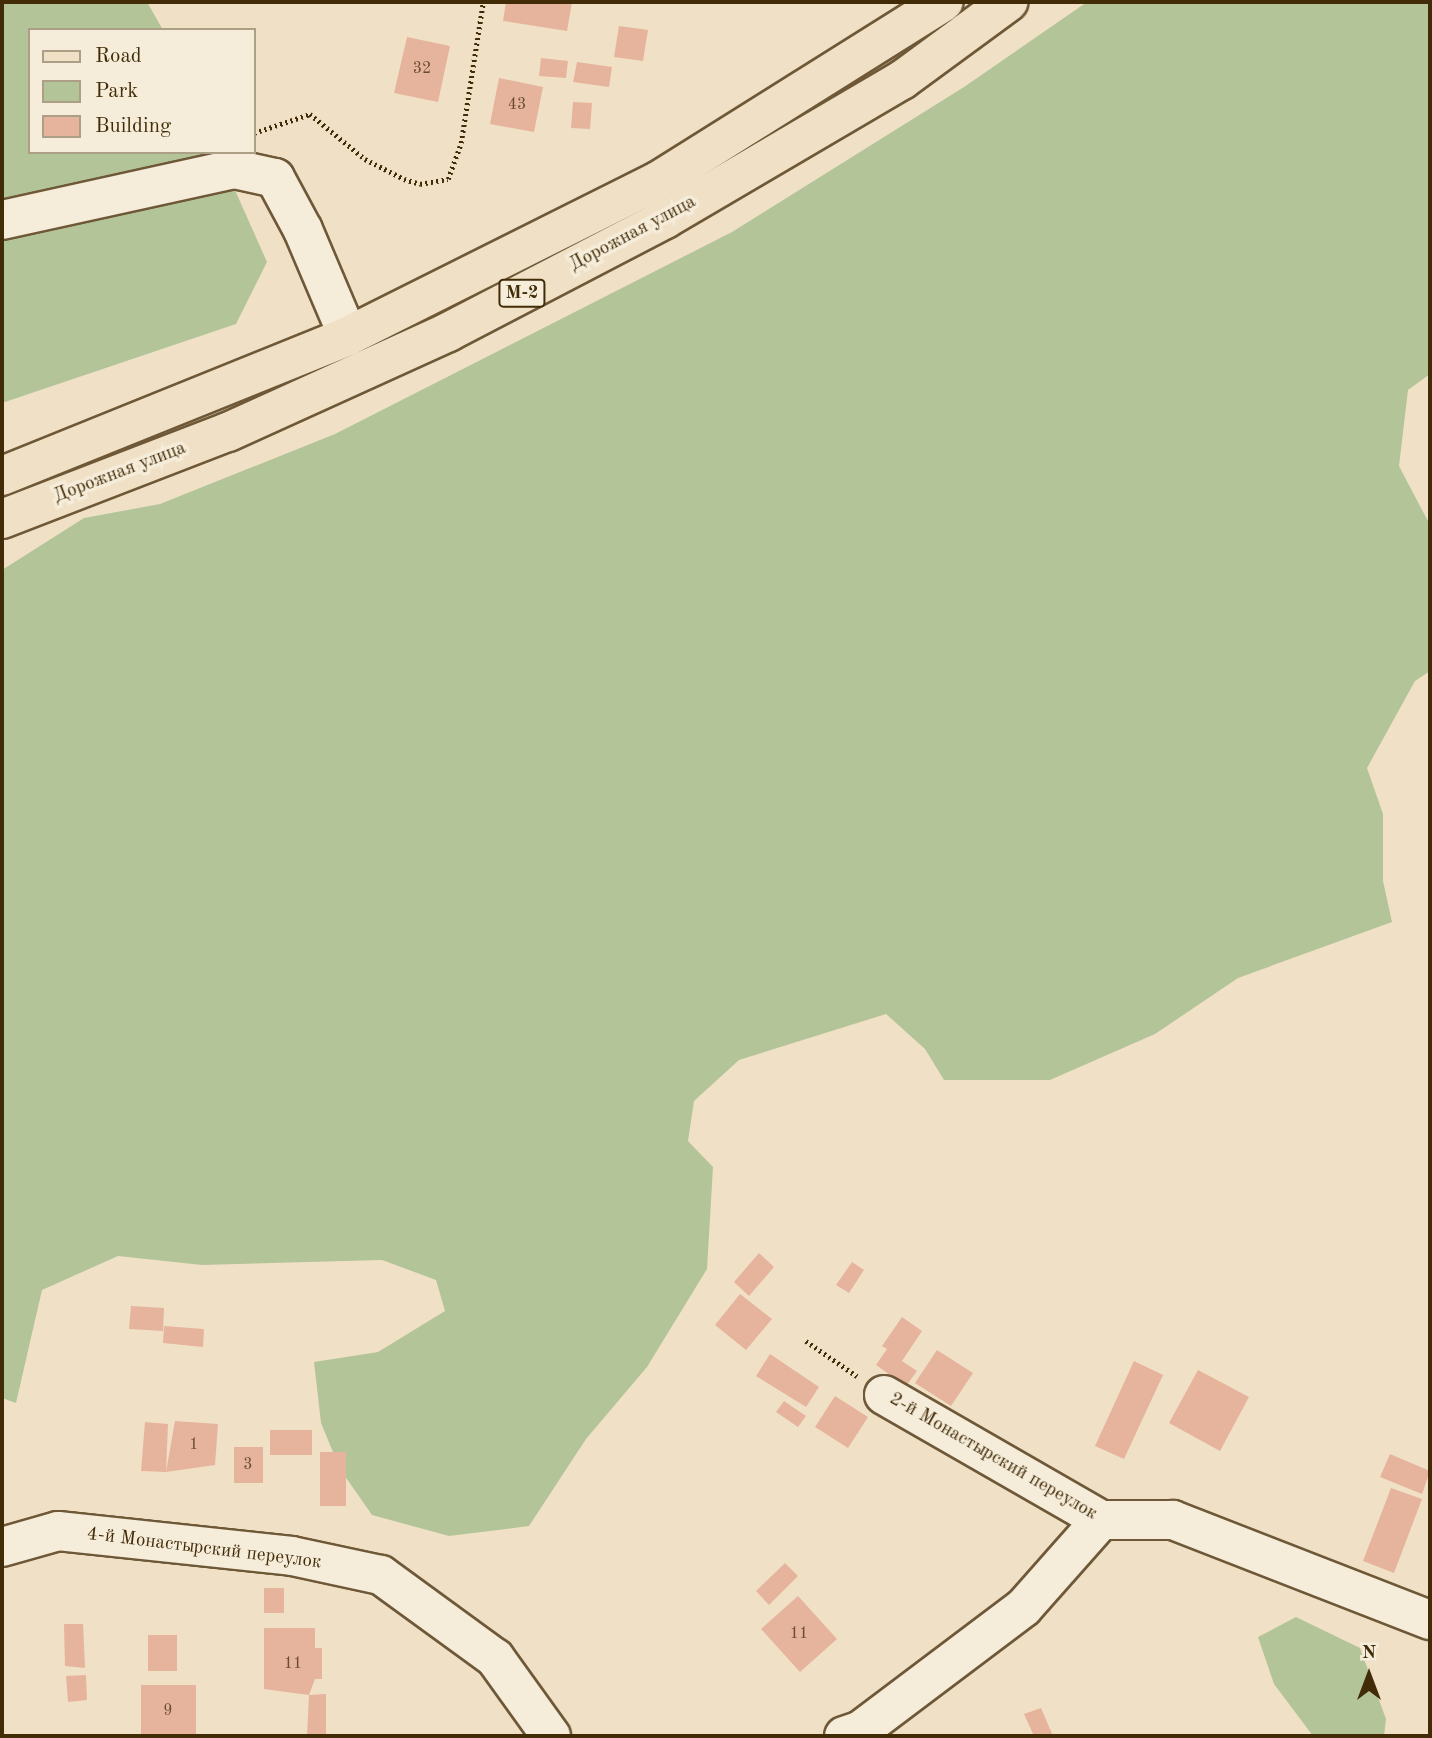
<!DOCTYPE html>
<html>
<head>
<meta charset="utf-8">
<style>
  body { margin:0 }
  #map { position:relative; width:1432px; height:1738px; overflow:hidden; background:#f0e1c6; font-family:"Old Standard TT",serif }
  div>[style] { position:absolute }
  [style*='--x'] { left:calc(var(--x)*1px); top:calc(var(--y)*1px); width:calc(var(--w)*1px); rotate:calc(var(--a)*1deg) }
  .green>* { inset:0; background:#b4c499 }
  .building>* { inset:0; background:#e6b39d }
  .path>* { height:4.5px; margin-top:-2.25px; transform-origin:0; background:repeating-linear-gradient(90deg,#422b07 0 2px,transparent 0 5.5px) }
  .roads { filter:drop-shadow(2px 0 #6e5837) drop-shadow(-2px 0 #6e5837) drop-shadow(0 2px #6e5837) drop-shadow(0 -2px #6e5837) }
  .minor>* { height:38px; margin:-19px; padding:0 19px; transform-origin:19px; border-radius:19px; background:#f5ecda }
  .major>* { height:38px; margin:-19px; padding:0 19px; transform-origin:19px; border-radius:19px; background:#f0e1c6 }
  span { translate:-50% -50%; white-space:nowrap; text-align:center; line-height:1.15; -webkit-text-stroke:7px #f5ecda; paint-order:stroke }
  .number-label { font-size:16px; color:#6b4d2c }
  .number-label span { -webkit-text-stroke-width:0 }
  .shield-label span { padding:2px 5px; background:#f5ecda; border:2px solid; border-radius:5px; -webkit-text-stroke-width:0 }
  .shield-label { font-size:18px; color:#422b07; font-weight:700 }
  .street-label { font-size:19px; color:#422b07 }
  .frame { position:absolute; inset:0; border:4px solid #422b07; pointer-events:none }
  .legend { position:absolute; left:28px; top:28px; width:228px; height:126px; box-sizing:border-box; background:#f5ecda; border:2px solid #ad9f86; margin:0; padding:9px 12px; list-style:none; font-size:21px; color:#422b07 }
  .legend li { display:flex; align-items:center; gap:14px; height:35px }
  .legend b { width:35px; border:2px solid #ad9f86 }
  .north { position:absolute; left:1334px; top:1640px; width:70px; height:70px; -webkit-text-stroke:5px #f5ecda; paint-order:stroke; rotate:0deg; font-size:19px; font-weight:700; line-height:28px; text-align:center; color:#422b07 }
  .north::after { content:''; display:block; margin:auto; width:24px; height:32px; background:#422b07; clip-path:polygon(50% 0,100% 100%,50% 72%,0 100%) }
</style>
</head>
<body>
<div id="map">
  <div class="green">
    <i style="clip-path:polygon(2px 2px,147px 2px,163px 30px,30px 30px,30px 152px,218px 152px,267px 262px,236px 324px,2px 403px)"></i>
    <i style="clip-path:polygon(1087px 2px,1430px 2px,1430px 374px,1408px 390px,1399px 466px,1430px 525px,1430px 671px,1415px 681px,1367px 768px,1383px 814px,1383px 881px,1392px 922px,1238px 978px,1155px 1034px,1050px 1080px,944px 1080px,925px 1049px,886px 1014px,739px 1060px,694px 1101px,688px 1141px,713px 1167px,707px 1269px,647px 1367px,586px 1439px,529px 1526px,449px 1536px,372px 1515px,340px 1469px,321px 1423px,314px 1362px,378px 1352px,445px 1311px,436px 1280px,382px 1260px,202px 1265px,118px 1256px,42px 1290px,16px 1403px,2px 1398px,2px 570px,84px 518px,160px 504px,335px 434px,732px 232px,964px 87px)"></i>
    <i style="clip-path:polygon(1296px 1617px,1360px 1648px,1386px 1719px,1384px 1736px,1313px 1736px,1274px 1684px,1258px 1637px)"></i>
  </div>
  <div class="building">
    <i style="clip-path:polygon(506px 2px,572px 2px,567px 31px,503px 21px)"></i>
    <i style="clip-path:polygon(619px 26px,648px 30px,643px 61px,614px 57px)"></i>
    <i style="clip-path:polygon(407px 37px,450px 46px,438px 102px,394px 93px)"></i>
    <i style="clip-path:polygon(541px 58px,568px 61px,566px 78px,539px 76px)"></i>
    <i style="clip-path:polygon(577px 62px,612px 67px,609px 87px,573px 82px)"></i>
    <i style="clip-path:polygon(499px 78px,543px 87px,534px 132px,490px 124px)"></i>
    <i style="clip-path:polygon(573px 102px,592px 103px,590px 129px,571px 128px)"></i>
    <i style="clip-path:polygon(759px 1253px,774px 1267px,749px 1296px,734px 1282px)"></i>
    <i style="clip-path:polygon(852px 1262px,864px 1270px,849px 1293px,836px 1285px)"></i>
    <i style="clip-path:polygon(740px 1294px,772px 1319px,746px 1350px,715px 1325px)"></i>
    <i style="clip-path:polygon(131px 1306px,164px 1308px,163px 1331px,129px 1329px)"></i>
    <i style="clip-path:polygon(902px 1317px,922px 1331px,902px 1361px,917px 1371px,906px 1386px,876px 1365px,887px 1349px,882px 1346px)"></i>
    <i style="clip-path:polygon(164px 1326px,204px 1329px,203px 1347px,163px 1343px)"></i>
    <i style="clip-path:polygon(937px 1350px,973px 1373px,951px 1406px,915px 1383px)"></i>
    <i style="clip-path:polygon(770px 1354px,819px 1387px,806px 1407px,756px 1376px)"></i>
    <i style="clip-path:polygon(1134px 1361px,1163px 1375px,1124px 1459px,1095px 1446px)"></i>
    <i style="clip-path:polygon(1198px 1370px,1249px 1397px,1220px 1451px,1169px 1423px)"></i>
    <i style="clip-path:polygon(835px 1396px,868px 1417px,848px 1448px,815px 1427px)"></i>
    <i style="clip-path:polygon(784px 1401px,806px 1416px,798px 1427px,776px 1412px)"></i>
    <i style="clip-path:polygon(175px 1421px,218px 1424px,215px 1465px,166px 1472px)"></i>
    <i style="clip-path:polygon(145px 1422px,168px 1424px,166px 1472px,141px 1471px)"></i>
    <i style="clip-path:polygon(270px 1430px,312px 1430px,312px 1455px,270px 1455px)"></i>
    <i style="clip-path:polygon(234px 1447px,263px 1447px,263px 1483px,234px 1483px)"></i>
    <i style="clip-path:polygon(320px 1452px,346px 1452px,346px 1506px,320px 1506px)"></i>
    <i style="clip-path:polygon(1390px 1454px,1430px 1471px,1422px 1494px,1380px 1477px)"></i>
    <i style="clip-path:polygon(1391px 1488px,1422px 1499px,1394px 1573px,1363px 1561px)"></i>
    <i style="clip-path:polygon(785px 1563px,798px 1576px,769px 1605px,756px 1591px)"></i>
    <i style="clip-path:polygon(264px 1588px,284px 1588px,284px 1613px,264px 1613px)"></i>
    <i style="clip-path:polygon(798px 1596px,837px 1639px,800px 1672px,761px 1629px)"></i>
    <i style="clip-path:polygon(64px 1624px,83px 1624px,85px 1668px,65px 1666px)"></i>
    <i style="clip-path:polygon(264px 1628px,315px 1628px,315px 1648px,322px 1648px,322px 1679px,315px 1679px,309px 1695px,326px 1694px,326px 1736px,307px 1736px,309px 1695px,264px 1689px)"></i>
    <i style="clip-path:polygon(148px 1635px,177px 1635px,177px 1671px,148px 1671px)"></i>
    <i style="clip-path:polygon(86px 1675px,87px 1700px,68px 1702px,66px 1676px)"></i>
    <i style="clip-path:polygon(141px 1685px,196px 1685px,196px 1736px,141px 1736px)"></i>
    <i style="clip-path:polygon(1041px 1708px,1053px 1736px,1034px 1736px,1024px 1714px)"></i>
  </div>
  <div class="path">
    <i style="--x:254;--y:133;--w:59;--a:-18.7"></i>
    <i style="--x:310;--y:114;--w:71;--a:39.3"></i>
    <i style="--x:365;--y:159;--w:44;--a:27.1"></i>
    <i style="--x:404;--y:179;--w:17;--a:17"></i>
    <i style="--x:420;--y:184;--w:28;--a:-10"></i>
    <i style="--x:448;--y:179;--w:38;--a:-70"></i>
    <i style="--x:461;--y:143;--w:143;--a:-81.1"></i>
    <i style="--x:806;--y:1341;--w:62;--a:34.5"></i>
  </div>
  <div class="roads">
    <div class="minor">
      <i style="--x:2;--y:220;--w:238;--a:-12.4"></i>
      <i style="--x:234;--y:169;--w:42;--a:12.4"></i>
      <i style="--x:275;--y:178;--w:59;--a:61.7"></i>
      <i style="--x:303;--y:230;--w:115;--a:67"></i>
      <i style="--x:884;--y:1395;--w:250;--a:29.9"></i>
      <i style="--x:1101;--y:1520;--w:72;--a:0"></i>
      <i style="--x:1173;--y:1520;--w:276;--a:21.3"></i>
      <i style="--x:2;--y:1547;--w:58;--a:-15.9"></i>
      <i style="--x:58;--y:1531;--w:235;--a:6.1"></i>
      <i style="--x:292;--y:1556;--w:91;--a:12.1"></i>
      <i style="--x:381;--y:1575;--w:141;--a:36.1"></i>
      <i style="--x:495;--y:1658;--w:96;--a:54.3"></i>
      <i style="--x:844;--y:1736;--w:18;--a:-19"></i>
      <i style="--x:861;--y:1730;--w:204;--a:-37"></i>
      <i style="--x:1024;--y:1607;--w:116;--a:-48.5"></i>
    </div>
    <div class="major">
      <i style="--x:2;--y:476;--w:373;--a:-22"></i>
      <i style="--x:348;--y:336;--w:347;--a:-26.6"></i>
      <i style="--x:658;--y:181;--w:337;--a:-32.1"></i>
      <i style="--x:2;--y:519;--w:242;--a:-21.1"></i>
      <i style="--x:228;--y:432;--w:242;--a:-24.4"></i>
      <i style="--x:448;--y:332;--w:245;--a:-27.5"></i>
      <i style="--x:665;--y:219;--w:275;--a:-30.4"></i>
      <i style="--x:902;--y:80;--w:132;--a:-36.3"></i>
    </div>
  </div>
  <div class="number-label">
    <span style="left:422px;top:69px">32</span>
    <span style="left:517px;top:105px">43</span>
    <span style="left:194px;top:1445px">1</span>
    <span style="left:248px;top:1465px">3</span>
    <span style="left:799px;top:1634px">11</span>
    <span style="left:293px;top:1664px">11</span>
    <span style="left:168px;top:1711px">9</span>
  </div>
  <div class="shield-label">
    <span style="left:522px;top:293px">М-2</span>
  </div>
  <div class="street-label">
    <span style="left:633px;top:234px;rotate:-28deg">Дорожная улица</span>
    <span style="left:120px;top:473px;rotate:-21deg">Дорожная улица</span>
    <span style="left:993px;top:1457px;rotate:30deg">2-й Монастырский переулок</span>
    <span style="left:204px;top:1549px;rotate:7deg">4-й Монастырский переулок</span>
  </div>
  <div class="frame"></div>
  <ul class="legend">
  <li><b style="height:9px;background:#f0e1c6"></b>Road</li>
  <li><b style="height:19px;background:#b4c499"></b>Park</li>
  <li><b style="height:19px;background:#e6b39d"></b>Building</li>
  </ul>
  <div class="north">N</div>
</div>
</body>
</html>
